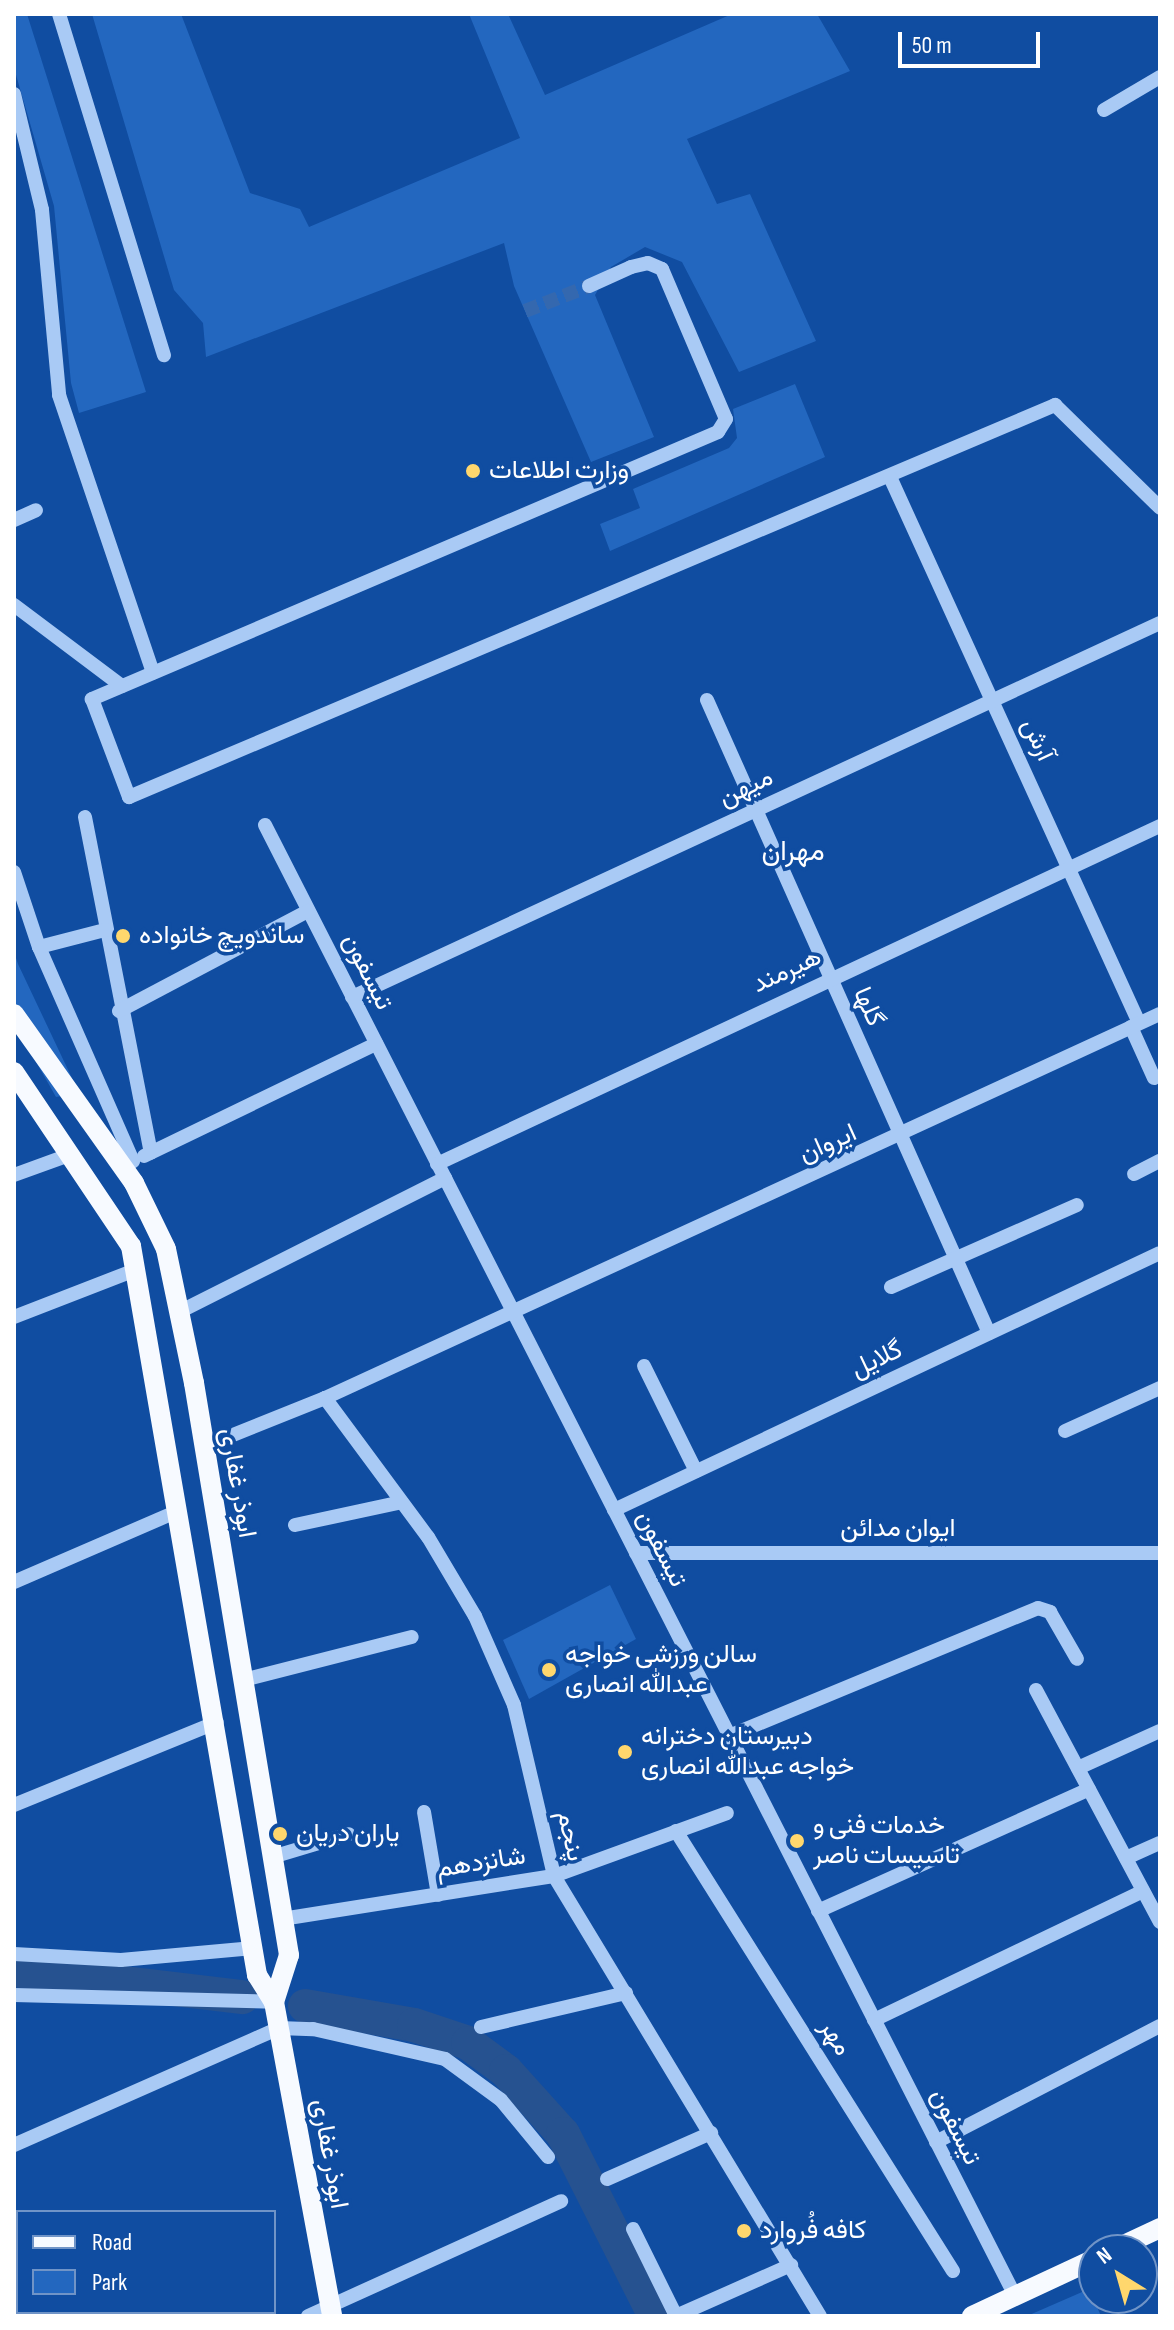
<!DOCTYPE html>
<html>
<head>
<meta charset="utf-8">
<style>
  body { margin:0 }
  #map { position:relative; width:1174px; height:2330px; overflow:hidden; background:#104da1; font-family:"Sofia Sans Condensed",Vazirmatn,sans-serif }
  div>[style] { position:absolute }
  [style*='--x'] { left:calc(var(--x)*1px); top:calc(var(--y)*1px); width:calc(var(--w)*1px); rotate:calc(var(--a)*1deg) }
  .green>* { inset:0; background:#2367bf }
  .river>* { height:34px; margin:-17px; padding:0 17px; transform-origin:17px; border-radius:17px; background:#265290 }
  .minor-tunnel>* { height:14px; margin-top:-7px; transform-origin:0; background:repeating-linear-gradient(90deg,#3468af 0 14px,transparent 0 21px) }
  .minor>* { height:14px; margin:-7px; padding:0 7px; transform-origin:7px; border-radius:7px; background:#a9caf5 }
  .major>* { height:20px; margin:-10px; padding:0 10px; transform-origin:10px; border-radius:10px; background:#f7faff }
  .dots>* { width:22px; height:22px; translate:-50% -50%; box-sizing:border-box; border:4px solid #104da1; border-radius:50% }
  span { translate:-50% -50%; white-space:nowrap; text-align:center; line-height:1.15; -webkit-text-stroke:7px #104da1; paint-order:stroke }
  .poi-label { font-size:26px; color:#fff }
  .left { translate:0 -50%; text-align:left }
  .street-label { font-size:26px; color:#fff }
  .neighbourhood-label { font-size:28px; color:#fff }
  .frame { position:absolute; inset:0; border:16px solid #fff; pointer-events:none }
  .legend { position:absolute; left:16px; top:2210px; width:260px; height:104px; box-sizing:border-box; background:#104da1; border:2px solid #7094c7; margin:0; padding:10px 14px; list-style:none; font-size:24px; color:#fff }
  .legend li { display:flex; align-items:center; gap:16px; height:40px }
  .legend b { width:40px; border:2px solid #7094c7 }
  .north { position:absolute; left:1078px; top:2234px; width:80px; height:80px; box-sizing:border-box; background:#104da1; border:2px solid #7094c7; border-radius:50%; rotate:323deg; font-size:22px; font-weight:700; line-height:32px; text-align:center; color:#fff }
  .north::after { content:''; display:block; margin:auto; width:28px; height:36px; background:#ffd76d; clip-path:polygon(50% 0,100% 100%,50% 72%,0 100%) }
  .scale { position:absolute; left:898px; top:32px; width:142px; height:36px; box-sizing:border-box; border:4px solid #fff; border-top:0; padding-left:10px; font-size:24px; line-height:28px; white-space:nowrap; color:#fff; -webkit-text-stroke:6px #104da1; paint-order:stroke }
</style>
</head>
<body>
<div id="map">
  <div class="green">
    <i style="clip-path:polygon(14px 14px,27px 14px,146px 392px,79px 413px,71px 383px,54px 206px,14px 68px)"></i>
    <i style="clip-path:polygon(92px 14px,181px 14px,250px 193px,300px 209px,309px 227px,520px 138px,469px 14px,508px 14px,545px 95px,732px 14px,817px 14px,850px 71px,687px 139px,717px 204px,750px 194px,816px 341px,739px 372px,682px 262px,645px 247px,611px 267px,595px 295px,654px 437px,591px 462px,514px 286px,504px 243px,206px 357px,203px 323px,174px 290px)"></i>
    <i style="clip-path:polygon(795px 384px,825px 457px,610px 551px,600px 524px,640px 508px,633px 489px,729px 448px,737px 438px,733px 409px)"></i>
    <i style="clip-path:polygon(14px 952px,18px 964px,79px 1093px,56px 1097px,14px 1023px)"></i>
    <i style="clip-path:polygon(610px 1585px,636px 1639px,529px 1699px,503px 1640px)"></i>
    <i style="clip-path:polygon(1089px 2289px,1101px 2316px,1027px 2316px)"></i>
  </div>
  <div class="river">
    <i style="--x:14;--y:1970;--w:230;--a:6.8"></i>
    <i style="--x:305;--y:2006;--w:111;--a:9.9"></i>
    <i style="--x:414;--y:2025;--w:57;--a:18.4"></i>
    <i style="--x:468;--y:2043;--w:47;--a:36.4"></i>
    <i style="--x:506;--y:2071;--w:85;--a:47.9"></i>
    <i style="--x:563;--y:2134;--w:204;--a:63.2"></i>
  </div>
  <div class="minor-tunnel">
    <i style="--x:525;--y:311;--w:69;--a:-21.3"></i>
  </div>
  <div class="minor">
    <i style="--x:59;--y:14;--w:357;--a:72.9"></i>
    <i style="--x:14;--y:94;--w:119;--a:76.4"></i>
    <i style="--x:42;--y:210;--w:186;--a:84.7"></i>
    <i style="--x:59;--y:395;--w:293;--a:71.3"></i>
    <i style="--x:1104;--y:110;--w:65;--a:-30.5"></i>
    <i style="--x:589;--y:286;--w:46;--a:-24.3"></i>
    <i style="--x:631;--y:267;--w:17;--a:-13"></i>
    <i style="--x:648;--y:263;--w:15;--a:23"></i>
    <i style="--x:662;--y:269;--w:163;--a:66.9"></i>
    <i style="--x:726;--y:419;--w:15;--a:122"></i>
    <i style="--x:718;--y:432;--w:681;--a:156.9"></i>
    <i style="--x:92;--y:699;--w:105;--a:69.3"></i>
    <i style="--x:129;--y:797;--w:1006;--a:-22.94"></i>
    <i style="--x:1055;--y:405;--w:147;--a:44.4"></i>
    <i style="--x:890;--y:477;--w:600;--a:65.48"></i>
    <i style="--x:14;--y:520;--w:24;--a:-24"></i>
    <i style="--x:14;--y:605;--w:135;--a:36.9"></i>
    <i style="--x:707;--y:700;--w:693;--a:65.99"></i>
    <i style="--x:85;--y:817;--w:342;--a:78.9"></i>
    <i style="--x:265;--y:825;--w:1651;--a:62.98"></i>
    <i style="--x:14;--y:872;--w:79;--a:71.6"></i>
    <i style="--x:39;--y:947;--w:234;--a:66.3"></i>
    <i style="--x:39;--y:947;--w:68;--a:-14.4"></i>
    <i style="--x:352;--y:997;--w:890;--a:-24.84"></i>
    <i style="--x:119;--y:1011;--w:214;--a:-27.9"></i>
    <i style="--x:1131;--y:1027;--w:56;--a:65.7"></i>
    <i style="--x:144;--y:1156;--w:258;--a:-25.8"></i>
    <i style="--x:437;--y:1164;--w:798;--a:-25.06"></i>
    <i style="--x:1134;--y:1174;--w:29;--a:-27"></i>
    <i style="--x:14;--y:1175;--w:59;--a:-20"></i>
    <i style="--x:891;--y:1287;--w:203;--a:-23.8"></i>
    <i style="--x:179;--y:1312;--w:298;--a:-26.7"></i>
    <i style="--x:14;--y:1317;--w:130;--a:-21.2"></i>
    <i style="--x:644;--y:1366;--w:117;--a:63.7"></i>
    <i style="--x:325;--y:1398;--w:173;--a:53.5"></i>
    <i style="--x:428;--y:1537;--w:92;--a:59.3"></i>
    <i style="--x:475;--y:1616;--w:97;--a:66.3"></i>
    <i style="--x:514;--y:1705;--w:176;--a:76.8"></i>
    <i style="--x:554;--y:1876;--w:514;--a:58.85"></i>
    <i style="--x:1065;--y:1431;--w:104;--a:-24.4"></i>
    <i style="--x:203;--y:1447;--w:131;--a:-21.9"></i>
    <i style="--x:325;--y:1398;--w:919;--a:-24.7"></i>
    <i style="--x:614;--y:1510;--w:603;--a:-25.21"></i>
    <i style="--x:295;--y:1525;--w:109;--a:-12.1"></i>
    <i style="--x:636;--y:1553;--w:524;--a:0"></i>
    <i style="--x:14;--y:1582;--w:179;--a:-23.4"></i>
    <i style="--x:243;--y:1680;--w:174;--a:-14.3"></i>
    <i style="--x:1036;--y:1690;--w:263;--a:61.9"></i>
    <i style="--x:729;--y:1736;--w:334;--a:-22.5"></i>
    <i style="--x:1038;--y:1608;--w:13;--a:18"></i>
    <i style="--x:1050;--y:1612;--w:54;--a:60.1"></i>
    <i style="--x:1078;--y:1768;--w:90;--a:-24.3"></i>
    <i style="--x:14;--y:1805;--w:219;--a:-22.2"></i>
    <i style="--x:424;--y:1812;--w:84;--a:80.4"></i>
    <i style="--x:676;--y:1831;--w:520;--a:57.81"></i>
    <i style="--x:272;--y:1857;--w:80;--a:-16.6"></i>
    <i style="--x:1126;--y:1858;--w:37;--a:-24"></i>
    <i style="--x:818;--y:1911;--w:297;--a:-24.2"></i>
    <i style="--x:282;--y:1919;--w:275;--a:-9"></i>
    <i style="--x:554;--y:1876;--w:184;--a:-20"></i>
    <i style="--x:14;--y:1954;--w:107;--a:3.2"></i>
    <i style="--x:121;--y:1960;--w:133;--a:-5.2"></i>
    <i style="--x:14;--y:1995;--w:260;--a:1.5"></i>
    <i style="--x:874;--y:2020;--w:298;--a:-25.6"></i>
    <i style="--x:481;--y:2027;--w:149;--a:-13.2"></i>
    <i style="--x:936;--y:2142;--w:252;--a:-27.4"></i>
    <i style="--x:14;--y:2145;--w:290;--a:-23.8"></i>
    <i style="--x:279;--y:2028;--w:34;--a:2"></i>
    <i style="--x:313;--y:2029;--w:135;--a:12.8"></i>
    <i style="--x:445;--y:2059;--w:69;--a:36.2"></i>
    <i style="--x:501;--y:2100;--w:74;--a:50.5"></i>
    <i style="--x:607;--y:2179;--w:114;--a:-23.9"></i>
    <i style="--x:633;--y:2229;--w:97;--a:63.7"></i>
    <i style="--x:676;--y:2316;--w:126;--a:-23.9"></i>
    <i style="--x:308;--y:2316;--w:278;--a:-24.4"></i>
  </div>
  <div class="major">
    <i style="--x:14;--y:1014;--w:207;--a:54.6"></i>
    <i style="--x:134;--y:1183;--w:73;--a:64.1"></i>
    <i style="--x:166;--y:1249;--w:137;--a:78.2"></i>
    <i style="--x:194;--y:1383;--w:580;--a:80.57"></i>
    <i style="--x:289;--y:1955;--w:49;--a:107.7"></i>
    <i style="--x:14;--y:1072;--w:210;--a:56.1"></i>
    <i style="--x:131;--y:1246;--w:740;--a:80.19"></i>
    <i style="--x:257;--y:1975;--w:32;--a:58"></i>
    <i style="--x:274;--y:2002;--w:319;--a:79.5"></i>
    <i style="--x:1113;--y:2250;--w:52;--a:-25.1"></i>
    <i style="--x:972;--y:2316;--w:135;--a:-25"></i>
  </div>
  <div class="dots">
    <i style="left:473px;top:471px;background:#ffd76d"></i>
    <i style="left:123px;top:936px;background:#ffd76d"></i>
    <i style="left:549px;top:1670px;background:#ffd76d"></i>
    <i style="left:625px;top:1752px;background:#ffd76d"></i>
    <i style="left:280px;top:1834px;background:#ffd76d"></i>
    <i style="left:797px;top:1841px;background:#ffd76d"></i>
    <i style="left:744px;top:2231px;background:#ffd76d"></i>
  </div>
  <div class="poi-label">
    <span class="left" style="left:489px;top:471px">وزارت اطلاعات</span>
    <span class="left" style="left:139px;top:936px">ساندویچ خانواده</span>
    <span class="left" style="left:565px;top:1670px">سالن ورزشی خواجه<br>عبدالله انصاری</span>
    <span class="left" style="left:641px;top:1752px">دبیرستان دخترانه<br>خواجه عبدالله انصاری</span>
    <span class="left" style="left:813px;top:1841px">خدمات فنی و<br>تاسیسات ناصر</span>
    <span class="left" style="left:296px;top:1834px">یاران دریان</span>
    <span class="left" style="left:760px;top:2231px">کافه فُروارد</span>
  </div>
  <div class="street-label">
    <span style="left:1037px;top:740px;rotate:65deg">آرش</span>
    <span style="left:746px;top:788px;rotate:-25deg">میهن</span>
    <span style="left:787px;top:971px;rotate:-25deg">هیرمند</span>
    <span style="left:367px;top:972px;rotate:63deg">تیسفون</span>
    <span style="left:868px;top:1007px;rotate:66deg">گلها</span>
    <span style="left:828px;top:1144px;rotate:-24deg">ایروان</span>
    <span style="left:877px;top:1360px;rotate:-25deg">گلایل</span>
    <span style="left:237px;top:1483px;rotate:80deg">ابوذر غفاری</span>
    <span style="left:898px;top:1529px">ایوان مدائن</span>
    <span style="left:661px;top:1549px;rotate:63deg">تیسفون</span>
    <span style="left:570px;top:1836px;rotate:77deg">پنجم</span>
    <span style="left:481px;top:1863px;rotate:-9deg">شانزدهم</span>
    <span style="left:835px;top:2038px;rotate:58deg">مهر</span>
    <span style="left:955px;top:2127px;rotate:63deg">تیسفون</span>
    <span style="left:329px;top:2154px;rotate:80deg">ابوذر غفاری</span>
  </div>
  <div class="neighbourhood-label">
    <span style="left:793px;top:852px">مهران</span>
  </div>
  <div class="frame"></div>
  <ul class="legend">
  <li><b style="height:10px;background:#f7faff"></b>Road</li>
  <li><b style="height:22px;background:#2367bf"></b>Park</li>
  </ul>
  <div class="north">N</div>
  <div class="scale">50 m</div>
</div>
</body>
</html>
